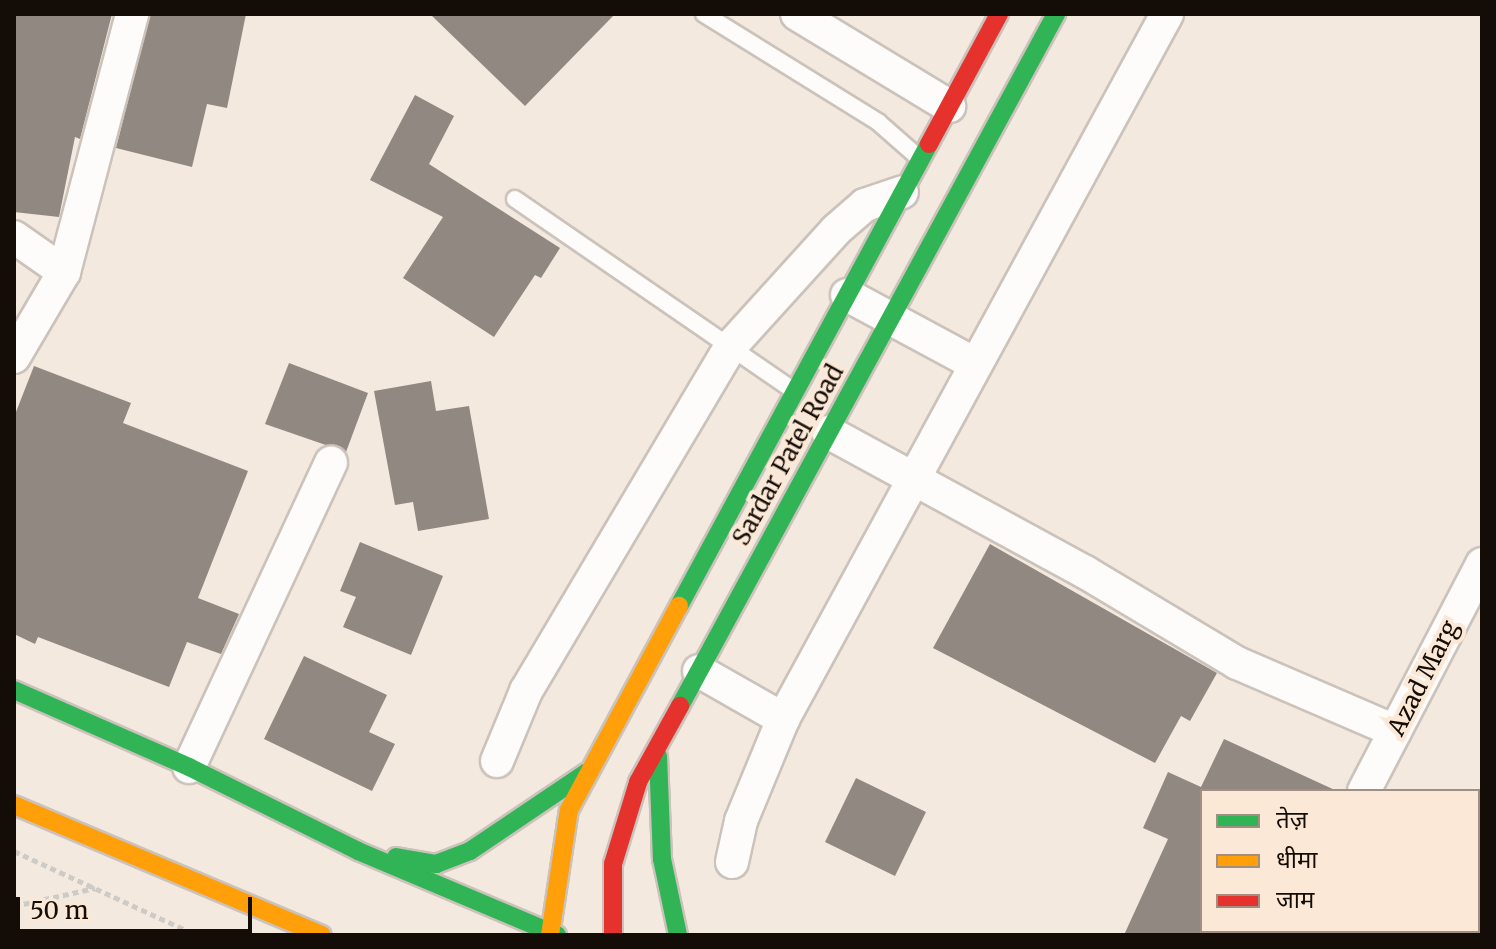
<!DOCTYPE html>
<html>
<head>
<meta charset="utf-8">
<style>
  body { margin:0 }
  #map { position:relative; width:1496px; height:949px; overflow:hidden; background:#f3e9df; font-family:Merriweather,"Noto Sans Devanagari",serif }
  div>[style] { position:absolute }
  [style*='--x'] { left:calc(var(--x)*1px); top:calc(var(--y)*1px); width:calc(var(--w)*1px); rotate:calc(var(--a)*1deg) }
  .building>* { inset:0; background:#918882 }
  .path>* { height:5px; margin-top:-2.5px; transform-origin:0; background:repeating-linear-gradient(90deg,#cecbc7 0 6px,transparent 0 10px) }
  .roads { filter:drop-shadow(2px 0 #cbc2bb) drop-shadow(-2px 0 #cbc2bb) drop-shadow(0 2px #cbc2bb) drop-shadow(0 -2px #cbc2bb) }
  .lane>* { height:16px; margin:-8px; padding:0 8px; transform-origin:8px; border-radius:8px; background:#fdfcfa }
  .street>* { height:32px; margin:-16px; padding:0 16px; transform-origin:16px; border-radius:16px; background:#fdfcfa }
  .fast>* { height:18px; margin:-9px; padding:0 9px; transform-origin:9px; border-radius:9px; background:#30b455 }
  .slow>* { height:18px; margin:-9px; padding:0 9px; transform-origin:9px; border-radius:9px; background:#ff9f0a }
  .jam>* { height:18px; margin:-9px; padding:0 9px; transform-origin:9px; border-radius:9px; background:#e5322d }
  span { translate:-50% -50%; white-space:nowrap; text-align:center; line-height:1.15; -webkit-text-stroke:8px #fbe8d7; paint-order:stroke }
  .street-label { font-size:24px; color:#140c06 }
  .frame { position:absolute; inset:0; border:16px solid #140c06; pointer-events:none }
  .legend { position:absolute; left:1200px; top:789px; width:280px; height:144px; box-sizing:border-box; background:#fbe8d7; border:2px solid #9f9083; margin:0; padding:10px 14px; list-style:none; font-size:24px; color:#140c06 }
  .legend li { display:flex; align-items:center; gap:16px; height:40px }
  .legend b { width:40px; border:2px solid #9f9083 }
  .scale { position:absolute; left:16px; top:897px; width:236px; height:36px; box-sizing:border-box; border:4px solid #140c06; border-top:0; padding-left:10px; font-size:24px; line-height:28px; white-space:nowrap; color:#140c06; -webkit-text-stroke:6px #fbe8d7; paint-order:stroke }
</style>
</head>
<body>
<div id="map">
  <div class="building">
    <i style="clip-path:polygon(14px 14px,112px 14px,80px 139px,75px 137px,59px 217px,14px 212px)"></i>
    <i style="clip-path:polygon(150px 14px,246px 14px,227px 108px,207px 104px,192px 167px,116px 148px)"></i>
    <i style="clip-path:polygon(430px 14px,615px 14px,525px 106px)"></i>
    <i style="clip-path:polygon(415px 95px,454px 116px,429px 164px,560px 248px,541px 278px,535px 275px,494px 337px,403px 278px,443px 217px,370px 180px)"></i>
    <i style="clip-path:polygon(289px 363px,368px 393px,346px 452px,265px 424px)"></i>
    <i style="clip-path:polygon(34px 366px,131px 403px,123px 423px,248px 471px,198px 598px,239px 614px,221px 654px,187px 642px,169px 687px,38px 637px,35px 644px,14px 634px,14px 417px)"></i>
    <i style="clip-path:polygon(431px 381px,436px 411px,469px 406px,489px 519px,418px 531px,413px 502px,395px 505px,374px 391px)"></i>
    <i style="clip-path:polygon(360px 542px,443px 576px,411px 655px,343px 627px,356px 597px,340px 591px)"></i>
    <i style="clip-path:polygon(990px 544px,1217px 673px,1190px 721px,1181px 716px,1155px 763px,933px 648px)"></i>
    <i style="clip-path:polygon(304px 656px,387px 695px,369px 732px,395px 744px,372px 791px,264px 739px)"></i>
    <i style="clip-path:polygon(1224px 739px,1337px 791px,1202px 791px,1202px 935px,1124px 935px,1168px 839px,1143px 828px,1168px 772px,1201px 787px)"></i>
    <i style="clip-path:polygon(856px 778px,926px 812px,895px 876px,825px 842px)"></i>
  </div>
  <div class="path">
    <i style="--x:14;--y:851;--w:201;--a:24.7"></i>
    <i style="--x:14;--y:906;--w:83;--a:-12.5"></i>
  </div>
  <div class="roads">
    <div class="lane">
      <i style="--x:704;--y:14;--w:205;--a:31.8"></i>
      <i style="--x:878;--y:122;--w:55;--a:41.3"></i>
      <i style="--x:515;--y:199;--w:339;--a:34.5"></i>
    </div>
    <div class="street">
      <i style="--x:797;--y:14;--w:178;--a:31.2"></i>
      <i style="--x:14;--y:237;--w:61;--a:35"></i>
      <i style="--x:847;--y:295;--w:145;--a:28.3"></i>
      <i style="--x:14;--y:357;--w:99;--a:-59.5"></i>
      <i style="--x:64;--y:272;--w:267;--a:-75.2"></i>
      <i style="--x:828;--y:432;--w:293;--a:28.6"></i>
      <i style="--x:1085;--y:572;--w:177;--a:30.9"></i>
      <i style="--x:1237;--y:663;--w:172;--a:23.3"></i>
      <i style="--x:699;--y:671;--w:97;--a:29.7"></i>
      <i style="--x:497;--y:761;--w:76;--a:-67.5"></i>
      <i style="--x:526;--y:691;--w:400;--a:-59.3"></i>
      <i style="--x:730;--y:347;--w:158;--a:-47.8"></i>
      <i style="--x:836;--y:230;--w:38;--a:-41"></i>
      <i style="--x:865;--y:205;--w:39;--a:-19"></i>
      <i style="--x:189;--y:767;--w:336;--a:-65"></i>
      <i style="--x:1364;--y:791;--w:256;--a:-62.5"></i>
      <i style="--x:732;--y:862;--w:42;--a:-77.6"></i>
      <i style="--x:741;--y:821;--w:110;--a:-67.6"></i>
      <i style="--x:783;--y:719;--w:803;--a:-61.42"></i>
      <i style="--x:1478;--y:913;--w:4;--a:27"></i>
      <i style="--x:1286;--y:935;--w:4;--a:-63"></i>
    </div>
    <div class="fast">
      <i style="--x:679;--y:606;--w:525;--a:-61.58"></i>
      <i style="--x:14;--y:690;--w:191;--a:23.7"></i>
      <i style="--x:189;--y:767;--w:189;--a:26.4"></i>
      <i style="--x:358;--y:851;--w:216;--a:22.9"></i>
      <i style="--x:680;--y:706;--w:788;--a:-61.48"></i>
      <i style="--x:658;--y:756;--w:103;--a:87.8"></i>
      <i style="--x:662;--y:859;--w:78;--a:78.1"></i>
      <i style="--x:396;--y:857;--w:41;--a:9.9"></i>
      <i style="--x:436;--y:864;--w:36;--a:-21"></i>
      <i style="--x:470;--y:851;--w:141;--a:-34"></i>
    </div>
    <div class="slow">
      <i style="--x:14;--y:805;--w:334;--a:22.9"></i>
      <i style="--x:550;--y:935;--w:126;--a:-81.4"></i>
      <i style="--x:569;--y:810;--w:232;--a:-61.7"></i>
    </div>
    <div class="jam">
      <i style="--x:929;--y:144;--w:148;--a:-61.7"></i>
      <i style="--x:613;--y:935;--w:71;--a:-90"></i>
      <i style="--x:613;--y:864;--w:86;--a:-73"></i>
      <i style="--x:638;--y:782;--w:87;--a:-61.1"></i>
    </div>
  </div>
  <div class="street-label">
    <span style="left:788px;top:455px;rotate:-61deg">Sardar Patel Road</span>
    <span style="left:1423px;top:678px;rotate:-63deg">Azad Marg</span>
  </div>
  <div class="frame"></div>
  <ul class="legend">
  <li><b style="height:10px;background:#30b455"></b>तेज़</li>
  <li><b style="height:10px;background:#ff9f0a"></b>धीमा</li>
  <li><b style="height:10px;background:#e5322d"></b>जाम</li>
  </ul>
  <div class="scale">50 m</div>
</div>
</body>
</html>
